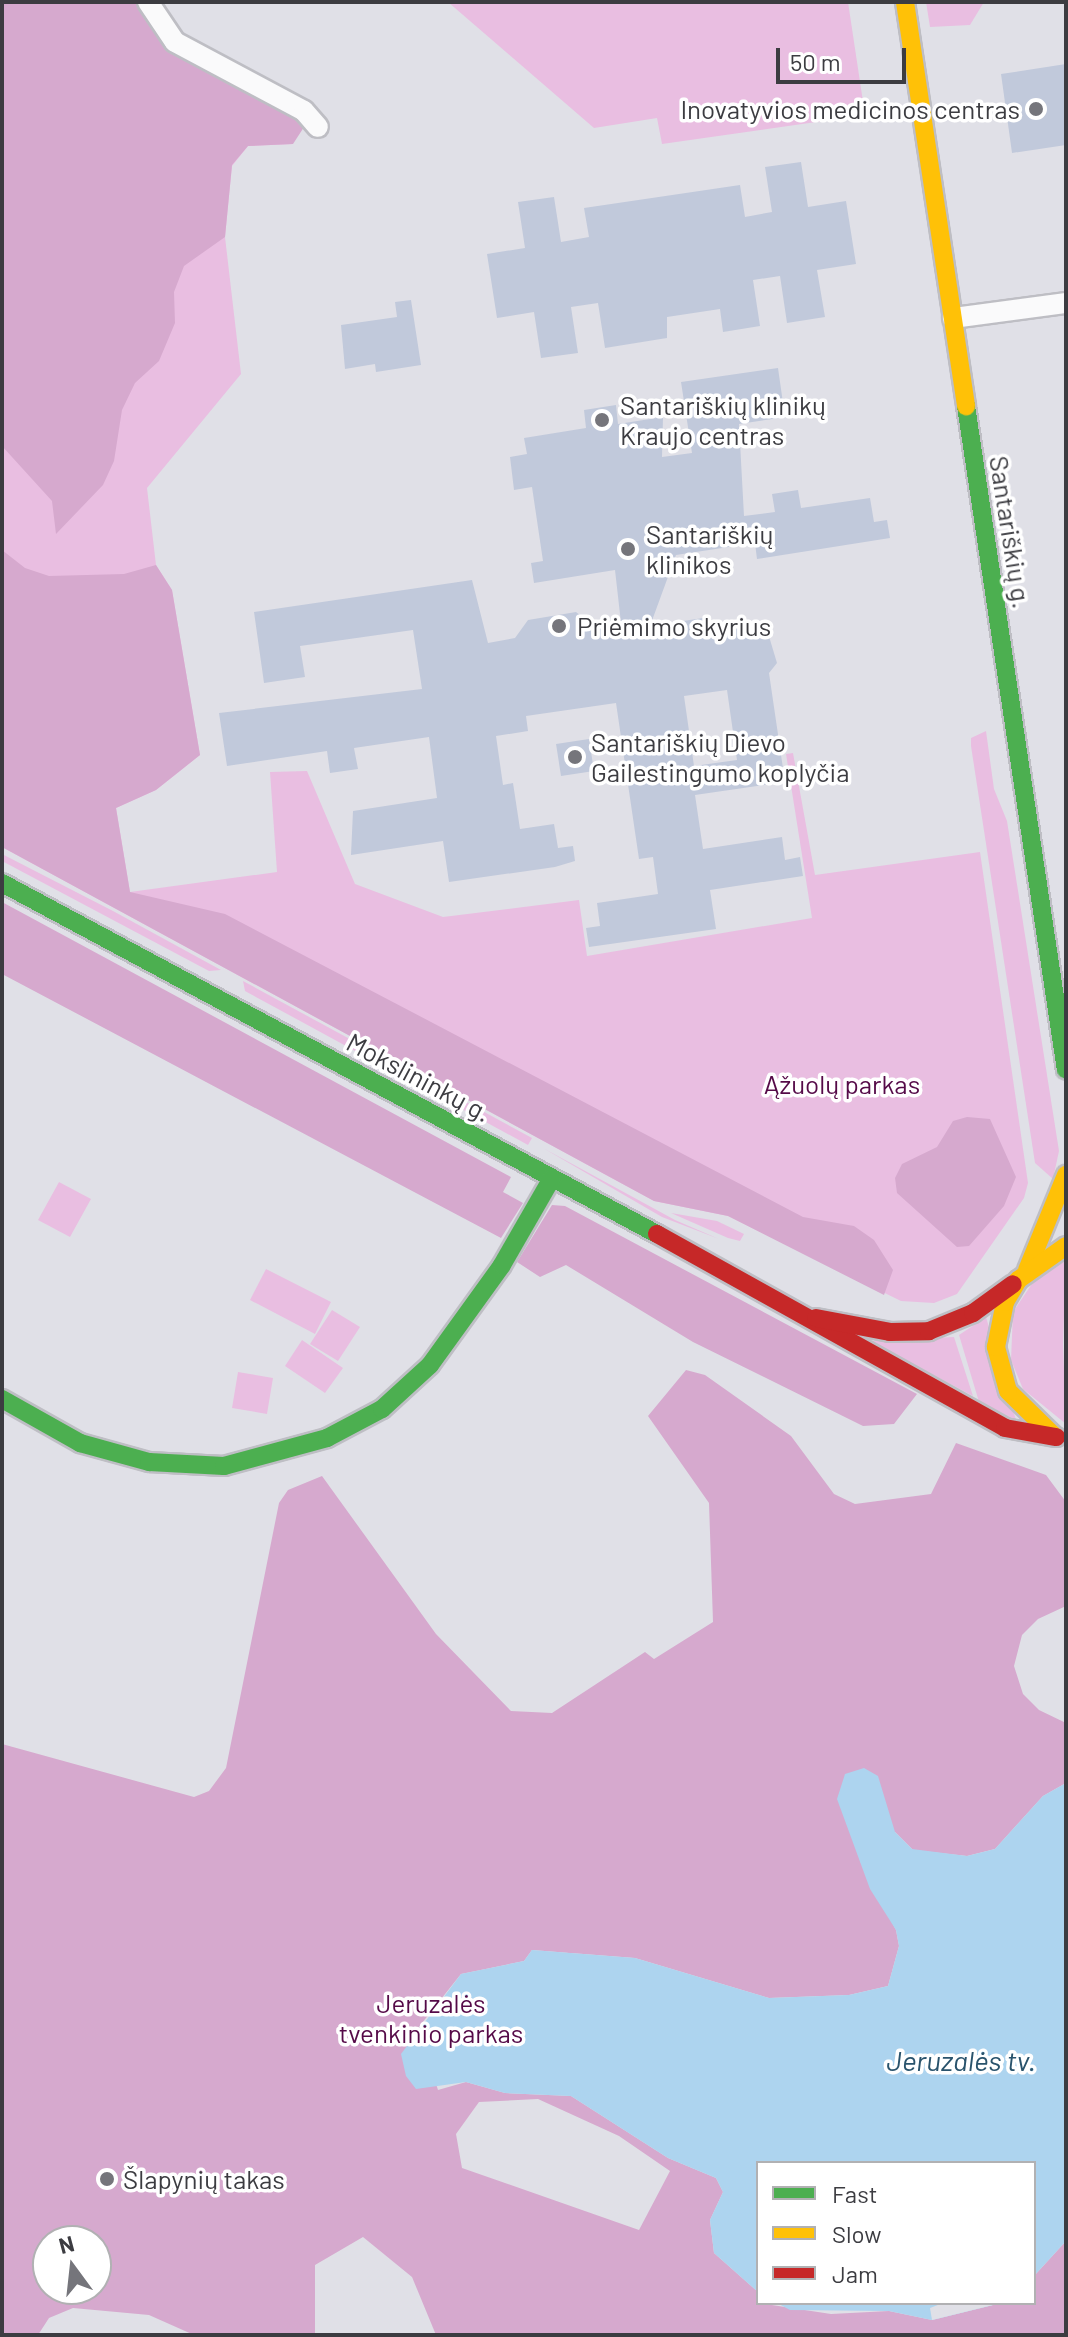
<!DOCTYPE html>
<html>
<head>
<meta charset="utf-8">
<style>
  body { margin:0 }
  #map { position:relative; width:1068px; height:2337px; overflow:hidden; background:#e0e0e7; font-family:Barlow,sans-serif }
  div>[style] { position:absolute }
  [style*='--x'] { left:calc(var(--x)*1px); top:calc(var(--y)*1px); width:calc(var(--w)*1px); rotate:calc(var(--a)*1deg) }
  .green>* { inset:0; background:#e9bee1 }
  .forest>* { inset:0; background:#d6a9ce }
  .water>* { inset:0; background:#add4ef }
  .pier>* { inset:0; background:#e0e0e7 }
  .building>* { inset:0; background:#c1c9db }
  .roads { filter:drop-shadow(2px 0 #bebec4) drop-shadow(-2px 0 #bebec4) drop-shadow(0 2px #bebec4) drop-shadow(0 -2px #bebec4) }
  .street>* { height:20px; margin:-10px; padding:0 10px; transform-origin:10px; border-radius:10px; background:#fafafb }
  .fast>* { height:18px; margin:-9px; padding:0 9px; transform-origin:9px; border-radius:9px; background:#4caf50 }
  .slow>* { height:18px; margin:-9px; padding:0 9px; transform-origin:9px; border-radius:9px; background:#ffc107 }
  .jam>* { height:18px; margin:-9px; padding:0 9px; transform-origin:9px; border-radius:9px; background:#c62828 }
  .dots>* { width:22px; height:22px; translate:-50% -50%; box-sizing:border-box; border:4px solid #fff; border-radius:50% }
  span { translate:-50% -50%; white-space:nowrap; text-align:center; line-height:1.15; -webkit-text-stroke:7px #fff; paint-order:stroke }
  .poi-label { font-size:26px; color:#3c3c41 }
  .right { translate:-100% -50%; text-align:right }
  .left { translate:0 -50%; text-align:left }
  .street-label { font-size:26px; color:#3c3c41 }
  .park-label { font-size:26px; color:#550a48 }
  .water-label { font-size:28px; color:#29536c; font-style:italic }
  .frame { position:absolute; inset:0; border:4px solid #3c3c41; pointer-events:none }
  .legend { position:absolute; left:756px; top:2161px; width:280px; height:144px; box-sizing:border-box; background:#fff; border:2px solid #b1b1b3; margin:0; padding:10px 14px; list-style:none; font-size:24px; color:#3c3c41 }
  .legend li { display:flex; align-items:center; gap:16px; height:40px }
  .legend b { width:40px; border:2px solid #b1b1b3 }
  .north { position:absolute; left:32px; top:2225px; width:80px; height:80px; box-sizing:border-box; background:#fff; border:2px solid #b1b1b3; border-radius:50%; rotate:345deg; font-size:22px; font-weight:700; line-height:32px; text-align:center; color:#3c3c41 }
  .north::after { content:''; display:block; margin:auto; width:28px; height:36px; background:#75757b; clip-path:polygon(50% 0,100% 100%,50% 72%,0 100%) }
  .scale { position:absolute; left:776px; top:48px; width:130px; height:36px; box-sizing:border-box; border:4px solid #3c3c41; border-top:0; padding-left:10px; font-size:24px; line-height:28px; white-space:nowrap; color:#3c3c41; -webkit-text-stroke:6px #fff; paint-order:stroke }
</style>
</head>
<body>
<div id="map">
  <div class="green">
    <i style="clip-path:polygon(2px 2px,137px 2px,167px 46px,293px 144px,248px 146px,232px 166px,225px 237px,241px 374px,147px 488px,156px 565px,172px 590px,200px 755px,156px 790px,116px 808px,130px 892px,277px 872px,270px 772px,307px 771px,355px 884px,443px 917px,579px 900px,587px 956px,812px 918px,786px 754px,793px 753px,815px 875px,980px 852px,1028px 1183px,1024px 1198px,957px 1294px,934px 1303px,901px 1301px,728px 1216px,654px 1201px,2px 847px)"></i>
    <i style="clip-path:polygon(448px 2px,848px 2px,865px 115px,662px 144px,657px 118px,594px 128px)"></i>
    <i style="clip-path:polygon(926px 2px,984px 2px,970px 25px,930px 27px)"></i>
    <i style="clip-path:polygon(986px 731px,994px 789px,1007px 821px,1059px 1151px,1053px 1179px,1035px 1163px,971px 746px,971px 738px)"></i>
    <i style="clip-path:polygon(2px 854px,113px 911px,221px 970px,209px 971px,145px 937px,2px 861px)"></i>
    <i style="clip-path:polygon(243px 981px,532px 1138px,528px 1145px,245px 991px)"></i>
    <i style="clip-path:polygon(543px 1148px,675px 1220px,719px 1239px,662px 1217px)"></i>
    <i style="clip-path:polygon(59px 1182px,91px 1199px,70px 1237px,38px 1220px)"></i>
    <i style="clip-path:polygon(671px 1213px,717px 1221px,744px 1234px,740px 1241px,728px 1238px)"></i>
    <i style="clip-path:polygon(1066px 1257px,1063px 1344px,1066px 1424px,1023px 1389px,1011px 1360px,1013px 1312px,1040px 1272px)"></i>
    <i style="clip-path:polygon(266px 1269px,331px 1302px,315px 1334px,250px 1300px)"></i>
    <i style="clip-path:polygon(332px 1310px,360px 1327px,338px 1361px,310px 1344px)"></i>
    <i style="clip-path:polygon(986px 1317px,1016px 1420px,979px 1402px,959px 1335px)"></i>
    <i style="clip-path:polygon(954px 1337px,973px 1396px,870px 1341px)"></i>
    <i style="clip-path:polygon(302px 1340px,343px 1368px,325px 1393px,285px 1366px)"></i>
    <i style="clip-path:polygon(238px 1372px,273px 1378px,267px 1414px,232px 1408px)"></i>
  </div>
  <div class="forest">
    <i style="clip-path:polygon(2px 2px,137px 2px,167px 46px,306px 124px,293px 144px,248px 146px,232px 165px,225px 237px,184px 266px,174px 292px,175px 323px,159px 361px,135px 383px,122px 410px,114px 461px,103px 485px,56px 534px,52px 501px,2px 446px)"></i>
    <i style="clip-path:polygon(2px 550px,25px 568px,49px 576px,124px 574px,156px 565px,172px 590px,200px 755px,156px 790px,116px 808px,130px 892px,225px 914px,803px 1217px,854px 1226px,874px 1240px,893px 1270px,884px 1295px,728px 1216px,654px 1201px,2px 847px)"></i>
    <i style="clip-path:polygon(2px 902px,511px 1177px,503px 1192px,523px 1203px,501px 1238px,2px 974px)"></i>
    <i style="clip-path:polygon(967px 1117px,990px 1119px,1016px 1177px,1004px 1206px,969px 1246px,957px 1247px,897px 1193px,895px 1178px,902px 1164px,937px 1147px,953px 1121px)"></i>
    <i style="clip-path:polygon(552px 1205px,565px 1206px,917px 1394px,894px 1424px,863px 1426px,693px 1342px,566px 1265px,540px 1277px,517px 1262px)"></i>
    <i style="clip-path:polygon(evenodd,686px 1370px,705px 1375px,791px 1436px,834px 1494px,855px 1504px,931px 1494px,956px 1443px,1046px 1475px,1066px 1502px,1066px 1606px,1038px 1619px,1022px 1635px,1014px 1666px,1023px 1694px,1039px 1710px,1066px 1723px,1066px 1783px,1043px 1796px,995px 1849px,967px 1856px,913px 1850px,895px 1832px,860px 1861px,896px 1930px,899px 1946px,888px 1986px,849px 1995px,769px 1998px,635px 1958px,532px 1950px,524px 1961px,461px 1974px,418px 2028px,438px 2090px,466px 2082px,505px 2093px,571px 2096px,668px 2158px,716px 2178px,723px 2192px,710px 2220px,714px 2253px,758px 2292px,758px 2303px,831px 2314px,889px 2311px,932px 2320px,1001px 2303px,1034px 2303px,1034px 2276px,1066px 2241px,1066px 2335px,436px 2335px,412px 2277px,363px 2237px,315px 2265px,315px 2335px,194px 2335px,149px 2315px,73px 2308px,49px 2318px,38px 2335px,2px 2335px,2px 1744px,194px 1797px,209px 1791px,226px 1768px,279px 1503px,288px 1490px,322px 1476px,436px 1634px,511px 1711px,552px 1713px,645px 1652px,654px 1659px,713px 1622px,709px 1503px,648px 1416px,686px 1370px,538px 2099px,619px 2136px,670px 2171px,639px 2230px,462px 2168px,456px 2134px,479px 2102px,538px 2099px,686px 1370px,48px 2241px,96px 2241px,96px 2289px,48px 2289px,48px 2241px)"></i>
  </div>
  <div class="water">
    <i style="clip-path:polygon(864px 1768px,878px 1776px,895px 1832px,912px 1849px,967px 1856px,995px 1849px,1043px 1796px,1066px 1783px,1066px 2241px,1034px 2276px,1034px 2163px,758px 2163px,758px 2292px,714px 2253px,710px 2220px,723px 2192px,716px 2178px,668px 2158px,571px 2096px,505px 2093px,466px 2082px,416px 2089px,406px 2076px,401px 2054px,461px 1974px,524px 1961px,532px 1950px,635px 1958px,769px 1998px,849px 1995px,888px 1986px,899px 1946px,896px 1930px,870px 1889px,837px 1799px,845px 1774px)"></i>
    <i style="clip-path:polygon(777px 2303px,1001px 2303px,932px 2320px,889px 2311px,790px 2310px)"></i>
  </div>
  <div class="pier">
    <i style="clip-path:polygon(943px 2303px,1001px 2303px,932px 2320px,930px 2308px)"></i>
  </div>
  <div class="building">
    <i style="clip-path:polygon(1066px 64px,1066px 145px,1012px 153px,1001px 74px)"></i>
    <i style="clip-path:polygon(801px 162px,808px 207px,846px 201px,856px 264px,817px 270px,825px 317px,787px 323px,780px 276px,753px 280px,760px 326px,723px 332px,720px 309px,667px 317px,667px 338px,605px 348px,598px 303px,571px 307px,578px 353px,541px 358px,534px 312px,497px 318px,487px 254px,525px 248px,518px 202px,554px 197px,561px 242px,589px 237px,584px 208px,740px 185px,745px 217px,772px 212px,765px 167px)"></i>
    <i style="clip-path:polygon(411px 300px,421px 365px,376px 372px,375px 364px,345px 369px,341px 325px,397px 317px,395px 302px)"></i>
    <i style="clip-path:polygon(evenodd,778px 368px,785px 417px,739px 424px,744px 516px,775px 512px,772px 494px,798px 490px,801px 508px,870px 498px,874px 522px,887px 520px,890px 538px,757px 559px,755px 543px,676px 555px,650px 626px,703px 618px,720px 629px,765px 623px,777px 663px,769px 673px,785px 782px,695px 795px,703px 849px,782px 837px,785px 860px,800px 857px,803px 876px,710px 890px,716px 929px,589px 947px,586px 928px,600px 926px,597px 903px,658px 894px,653px 857px,639px 859px,616px 703px,526px 716px,528px 731px,496px 736px,503px 785px,513px 783px,520px 829px,554px 824px,558px 848px,573px 846px,575px 861px,555px 867px,449px 882px,443px 841px,351px 855px,353px 811px,437px 798px,429px 737px,354px 748px,358px 769px,330px 773px,327px 751px,227px 766px,219px 713px,422px 689px,413px 630px,300px 646px,305px 677px,264px 683px,254px 612px,472px 580px,488px 643px,515px 638px,528px 620px,576px 612px,595px 627px,621px 623px,615px 570px,534px 583px,531px 563px,543px 561px,532px 487px,514px 490px,510px 457px,527px 454px,524px 438px,586px 428px,584px 410px,616px 405px,618px 424px,663px 417px,662px 457px,692px 453px,681px 382px,778px 368px,727px 690px,737px 760px,694px 766px,684px 696px,727px 690px)"></i>
    <i style="clip-path:polygon(589px 739px,594px 771px,561px 776px,556px 744px)"></i>
  </div>
  <div class="roads">
    <div class="street">
      <i style="--x:148;--y:2;--w:48;--a:56"></i>
      <i style="--x:175;--y:42;--w:146;--a:28.1"></i>
      <i style="--x:304;--y:111;--w:21;--a:49"></i>
      <i style="--x:953;--y:318;--w:114;--a:-7.6"></i>
    </div>
    <div class="fast">
      <i style="--x:966;--y:406;--w:671;--a:81.44"></i>
      <i style="--x:2;--y:883;--w:743;--a:28.19"></i>
      <i style="--x:2;--y:1399;--w:90;--a:29.4"></i>
      <i style="--x:80;--y:1443;--w:72;--a:15.4"></i>
      <i style="--x:149;--y:1462;--w:75;--a:3.1"></i>
      <i style="--x:224;--y:1466;--w:107;--a:-15.2"></i>
      <i style="--x:327;--y:1438;--w:62;--a:-27.8"></i>
      <i style="--x:382;--y:1409;--w:65;--a:-42.5"></i>
      <i style="--x:430;--y:1365;--w:123;--a:-54.2"></i>
      <i style="--x:502;--y:1265;--w:100;--a:-60.1"></i>
    </div>
    <div class="slow">
      <i style="--x:905;--y:2;--w:409;--a:81.4"></i>
      <i style="--x:1027;--y:1270;--w:103;--a:-67.7"></i>
      <i style="--x:1054;--y:1436;--w:64;--a:-135.6"></i>
      <i style="--x:1008;--y:1391;--w:46;--a:-105.3"></i>
      <i style="--x:996;--y:1347;--w:46;--a:-78.7"></i>
      <i style="--x:1005;--y:1302;--w:26;--a:-59"></i>
      <i style="--x:1018;--y:1280;--w:59;--a:-35.3"></i>
    </div>
    <div class="jam">
      <i style="--x:657;--y:1234;--w:398;--a:29.1"></i>
      <i style="--x:1005;--y:1428;--w:52;--a:10"></i>
      <i style="--x:816;--y:1318;--w:75;--a:10.7"></i>
      <i style="--x:890;--y:1332;--w:39;--a:-1"></i>
      <i style="--x:929;--y:1331;--w:48;--a:-22.2"></i>
      <i style="--x:973;--y:1313;--w:49;--a:-35.9"></i>
    </div>
  </div>
  <div class="dots">
    <i style="left:1036px;top:109px;background:#75757b"></i>
    <i style="left:602px;top:420px;background:#75757b"></i>
    <i style="left:628px;top:549px;background:#75757b"></i>
    <i style="left:559px;top:626px;background:#75757b"></i>
    <i style="left:575px;top:757px;background:#75757b"></i>
    <i style="left:107px;top:2179px;background:#75757b"></i>
  </div>
  <div class="poi-label">
    <span class="right" style="left:1020px;top:109px">Inovatyvios medicinos centras</span>
    <span class="left" style="left:620px;top:420px">Santariškių klinikų<br>Kraujo centras</span>
    <span class="left" style="left:646px;top:549px">Santariškių<br>klinikos</span>
    <span class="left" style="left:577px;top:626px">Priėmimo skyrius</span>
    <span class="left" style="left:591px;top:757px">Santariškių Dievo<br>Gailestingumo koplyčia</span>
    <span class="left" style="left:123px;top:2179px">Šlapynių takas</span>
  </div>
  <div class="street-label">
    <span style="left:1011px;top:532px;rotate:81deg">Santariškių g.</span>
    <span style="left:419px;top:1077px;rotate:28deg">Mokslininkų g.</span>
  </div>
  <div class="park-label">
    <span style="left:842px;top:1084px">Ąžuolų parkas</span>
    <span style="left:431px;top:2018px">Jeruzalės<br>tvenkinio parkas</span>
  </div>
  <div class="water-label">
    <span style="left:961px;top:2060px">Jeruzalės tv.</span>
  </div>
  <div class="frame"></div>
  <ul class="legend">
  <li><b style="height:10px;background:#4caf50"></b>Fast</li>
  <li><b style="height:10px;background:#ffc107"></b>Slow</li>
  <li><b style="height:10px;background:#c62828"></b>Jam</li>
  </ul>
  <div class="north">N</div>
  <div class="scale">50 m</div>
</div>
</body>
</html>
